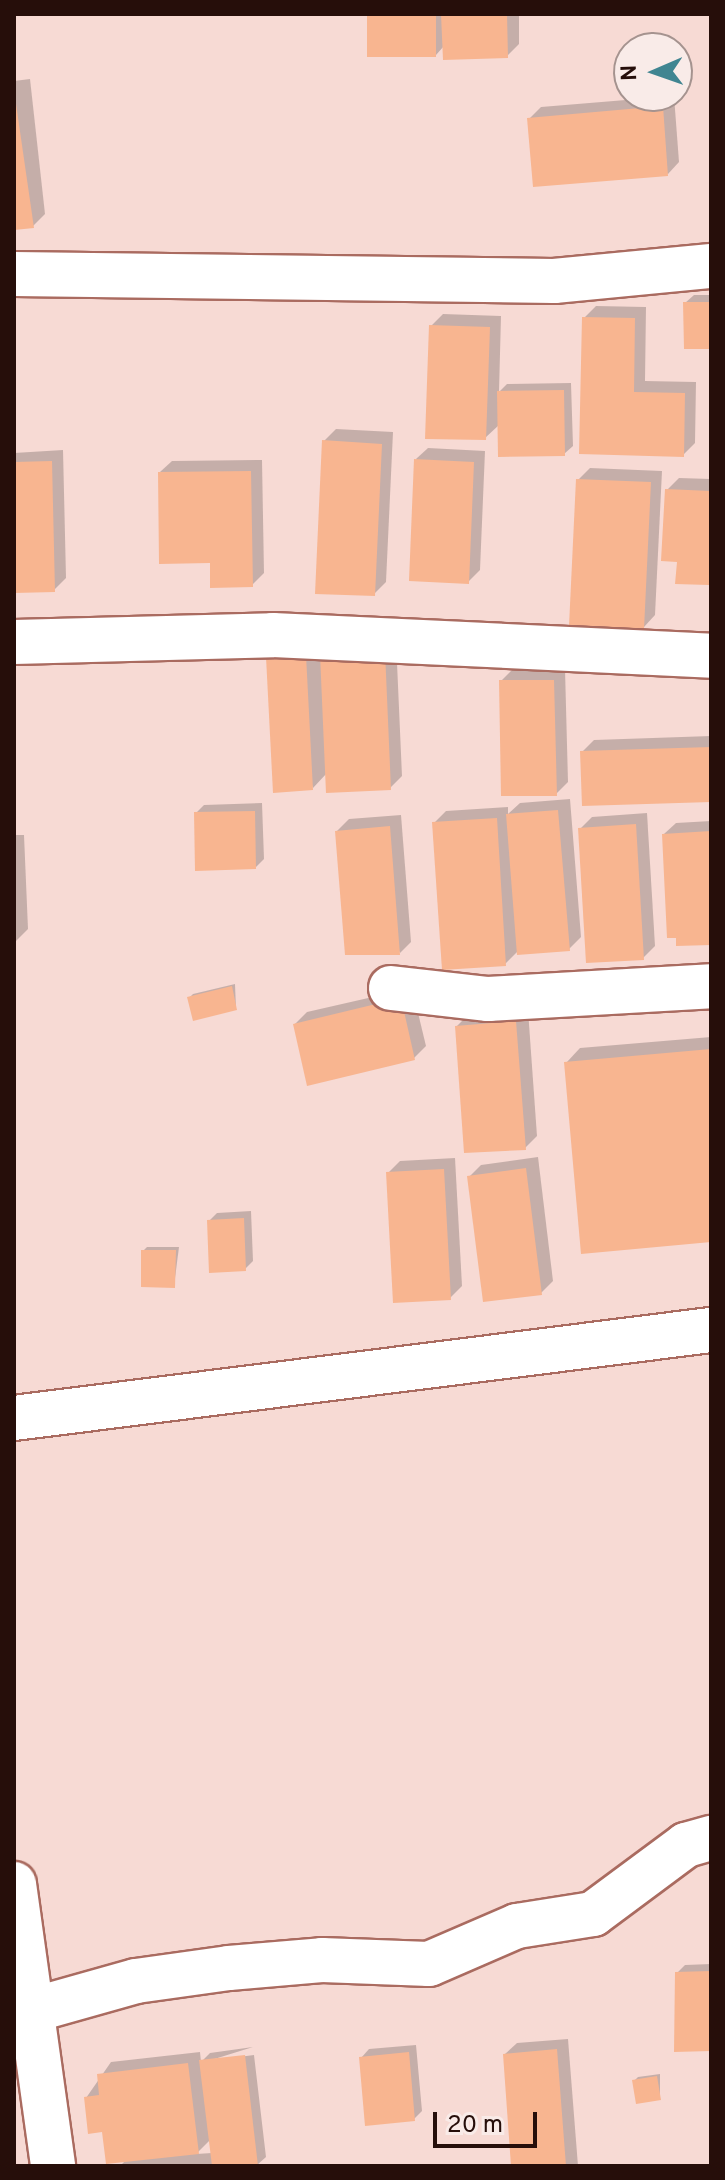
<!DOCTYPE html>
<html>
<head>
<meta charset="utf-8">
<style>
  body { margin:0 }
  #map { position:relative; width:725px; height:2180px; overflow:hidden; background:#f7dad4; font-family:Overpass,sans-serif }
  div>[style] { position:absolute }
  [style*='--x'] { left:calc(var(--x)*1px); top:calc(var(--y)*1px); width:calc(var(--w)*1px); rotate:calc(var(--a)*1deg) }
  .shadow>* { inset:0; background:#0003 }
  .building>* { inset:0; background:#f8b590 }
  .roads { filter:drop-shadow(2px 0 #aa6b60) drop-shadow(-2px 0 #aa6b60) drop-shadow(0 2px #aa6b60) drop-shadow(0 -2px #aa6b60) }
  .minor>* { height:44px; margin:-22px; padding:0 22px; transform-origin:22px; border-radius:22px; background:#fff }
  span { translate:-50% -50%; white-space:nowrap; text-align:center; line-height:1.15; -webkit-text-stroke:6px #f9ebe8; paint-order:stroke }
  .frame { position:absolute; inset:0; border:16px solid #260e0a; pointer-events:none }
  .north { position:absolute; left:613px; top:32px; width:80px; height:80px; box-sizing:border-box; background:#f9ebe8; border:2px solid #a5938f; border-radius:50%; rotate:268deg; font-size:22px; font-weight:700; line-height:32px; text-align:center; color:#260e0a }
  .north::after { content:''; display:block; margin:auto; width:28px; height:36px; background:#408591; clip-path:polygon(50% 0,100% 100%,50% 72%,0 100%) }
  .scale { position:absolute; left:433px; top:2112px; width:104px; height:36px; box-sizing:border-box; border:4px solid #260e0a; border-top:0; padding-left:10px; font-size:24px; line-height:28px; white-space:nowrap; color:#260e0a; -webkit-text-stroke:6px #f9ebe8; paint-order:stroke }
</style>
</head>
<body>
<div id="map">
  <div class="shadow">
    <i style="clip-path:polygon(369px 14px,519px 14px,519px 44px,507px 56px,444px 46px,436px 55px)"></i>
    <i style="clip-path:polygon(30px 79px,45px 214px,33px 226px,14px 228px,14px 81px)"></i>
    <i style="clip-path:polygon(674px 96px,679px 162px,668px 174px,529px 119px,541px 107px)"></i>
    <i style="clip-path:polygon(694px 295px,711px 295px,711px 347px,685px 303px)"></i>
    <i style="clip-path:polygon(596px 306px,646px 307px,645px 381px,696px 382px,695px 443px,683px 455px,581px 452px,584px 318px)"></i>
    <i style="clip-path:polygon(443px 314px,501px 316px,499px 392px,507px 384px,571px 383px,573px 446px,564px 454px,499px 425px,485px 438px,431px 326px)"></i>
    <i style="clip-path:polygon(336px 429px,393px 432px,386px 582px,374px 594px,324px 441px)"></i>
    <i style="clip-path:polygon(428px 448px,485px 451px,480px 570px,468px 582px,416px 459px)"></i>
    <i style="clip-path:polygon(63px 450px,66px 578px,54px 590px,14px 591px,14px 453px)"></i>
    <i style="clip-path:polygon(262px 460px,264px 573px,252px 585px,212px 561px,160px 472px,172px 461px)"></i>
    <i style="clip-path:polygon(590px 468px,662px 471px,655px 615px,644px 627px,578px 480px)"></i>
    <i style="clip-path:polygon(679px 478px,711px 479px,709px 583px,667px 490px)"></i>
    <i style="clip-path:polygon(396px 640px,402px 776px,390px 788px,327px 773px,313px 788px,268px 658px)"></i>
    <i style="clip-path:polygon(513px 669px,565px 669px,568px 782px,556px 794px,501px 681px)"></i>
    <i style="clip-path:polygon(711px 736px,711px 800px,582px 752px,594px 740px)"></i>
    <i style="clip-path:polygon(570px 799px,581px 937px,569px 949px,519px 950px,505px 964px,434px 823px,446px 811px,508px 807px,508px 814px,520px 803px)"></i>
    <i style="clip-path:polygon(262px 803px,264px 859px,256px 867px,196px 813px,204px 805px)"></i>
    <i style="clip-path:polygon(647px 813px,655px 946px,643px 958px,580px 829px,592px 817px)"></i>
    <i style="clip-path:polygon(401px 815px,411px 942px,400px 953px,337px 831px,349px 819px)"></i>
    <i style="clip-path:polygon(711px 821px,711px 943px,664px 834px,676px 823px)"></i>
    <i style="clip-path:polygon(14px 835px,24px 835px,28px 929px,14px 943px)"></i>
    <i style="clip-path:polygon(235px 984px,236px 1009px,189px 998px,193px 994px)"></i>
    <i style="clip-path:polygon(412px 988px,426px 1046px,414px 1058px,295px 1024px,307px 1012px)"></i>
    <i style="clip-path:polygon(528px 1010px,537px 1136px,525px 1148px,457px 1026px,469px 1014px)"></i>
    <i style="clip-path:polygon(711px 1037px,711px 1240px,566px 1063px,580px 1048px)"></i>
    <i style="clip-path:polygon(538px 1157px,553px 1281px,541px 1293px,469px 1177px,481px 1165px)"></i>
    <i style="clip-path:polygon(455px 1158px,462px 1286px,450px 1298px,388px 1173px,400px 1161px)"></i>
    <i style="clip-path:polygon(251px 1211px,253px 1261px,245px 1269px,209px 1221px,217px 1213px)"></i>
    <i style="clip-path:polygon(147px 1247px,179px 1247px,174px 1286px,143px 1251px)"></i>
    <i style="clip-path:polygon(711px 1964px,711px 2049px,677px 1973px,685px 1965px)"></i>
    <i style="clip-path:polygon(568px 2039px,578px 2166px,513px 2166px,505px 2054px,517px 2043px)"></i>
    <i style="clip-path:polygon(416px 2045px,422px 2111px,414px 2119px,361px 2058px,369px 2049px)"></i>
    <i style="clip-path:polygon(evenodd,253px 2047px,208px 2061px,254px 2055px,266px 2157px,257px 2165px,120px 2166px,126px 2160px,86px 2098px,111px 2062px,200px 2052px,201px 2062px,210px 2053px,253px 2047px,211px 2139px,212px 2153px,196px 2154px,211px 2139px)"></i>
    <i style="clip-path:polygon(660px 2074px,660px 2098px,634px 2081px,638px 2077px)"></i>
  </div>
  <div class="building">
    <i style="clip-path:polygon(367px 14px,436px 14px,436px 57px,367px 57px)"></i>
    <i style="clip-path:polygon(441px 14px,507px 14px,508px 58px,443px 60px)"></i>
    <i style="clip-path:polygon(14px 90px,34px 228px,14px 230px)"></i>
    <i style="clip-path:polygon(663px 106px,668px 176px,533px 187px,527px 118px)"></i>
    <i style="clip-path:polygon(683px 302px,711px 302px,711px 349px,684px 349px)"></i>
    <i style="clip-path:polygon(582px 317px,635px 318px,634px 392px,685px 393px,684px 457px,579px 454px)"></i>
    <i style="clip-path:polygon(429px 325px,490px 327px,486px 440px,425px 439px)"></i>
    <i style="clip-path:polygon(564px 390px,565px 456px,498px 457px,497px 391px)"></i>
    <i style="clip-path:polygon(322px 440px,382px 444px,375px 596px,315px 594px)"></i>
    <i style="clip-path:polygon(414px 459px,474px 462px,469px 584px,409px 581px)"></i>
    <i style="clip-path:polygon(52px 461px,55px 592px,14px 593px,14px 462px)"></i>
    <i style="clip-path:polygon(251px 471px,253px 587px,210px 588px,210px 563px,159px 564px,158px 472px)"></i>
    <i style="clip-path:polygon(576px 479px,651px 482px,644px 629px,569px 626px)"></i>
    <i style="clip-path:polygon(665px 489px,711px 491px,709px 585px,675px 584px,677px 562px,661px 561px)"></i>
    <i style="clip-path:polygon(385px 651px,391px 790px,326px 793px,320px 654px)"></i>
    <i style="clip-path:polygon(306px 655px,313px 790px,273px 793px,266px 657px)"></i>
    <i style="clip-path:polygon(499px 680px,554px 680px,557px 796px,501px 796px)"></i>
    <i style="clip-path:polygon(711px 747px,711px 802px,582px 806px,580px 751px)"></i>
    <i style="clip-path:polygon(558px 810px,570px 951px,517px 955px,506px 814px)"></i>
    <i style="clip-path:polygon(255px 811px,256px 869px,195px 871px,194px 812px)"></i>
    <i style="clip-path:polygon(497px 818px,506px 966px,442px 970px,432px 822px)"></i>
    <i style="clip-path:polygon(636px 824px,644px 960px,586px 963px,578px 828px)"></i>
    <i style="clip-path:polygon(390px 826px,400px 955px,345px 955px,335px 831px)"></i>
    <i style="clip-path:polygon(711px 831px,711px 945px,676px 946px,676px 938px,667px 938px,662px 834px)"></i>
    <i style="clip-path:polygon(232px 986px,237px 1010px,193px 1021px,187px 997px)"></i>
    <i style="clip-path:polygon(401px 998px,415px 1060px,307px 1086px,293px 1024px)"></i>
    <i style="clip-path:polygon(516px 1021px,526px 1150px,464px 1153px,455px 1026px)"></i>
    <i style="clip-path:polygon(711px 1049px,711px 1242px,581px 1254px,564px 1062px)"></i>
    <i style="clip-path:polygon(526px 1168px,542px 1295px,483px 1302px,467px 1176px)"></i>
    <i style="clip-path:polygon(444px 1169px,451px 1300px,393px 1303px,386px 1172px)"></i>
    <i style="clip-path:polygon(244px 1218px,246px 1271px,209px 1273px,207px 1220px)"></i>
    <i style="clip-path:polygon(141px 1250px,176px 1250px,175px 1288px,141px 1287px)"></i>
    <i style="clip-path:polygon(711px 1971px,711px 2051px,674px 2052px,675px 1972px)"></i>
    <i style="clip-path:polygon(557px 2049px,566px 2166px,511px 2166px,503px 2054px)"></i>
    <i style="clip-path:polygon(409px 2052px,415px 2121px,365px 2126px,359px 2057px)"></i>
    <i style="clip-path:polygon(245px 2055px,258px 2166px,212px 2166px,199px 2060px)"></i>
    <i style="clip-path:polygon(188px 2063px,199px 2154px,106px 2164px,102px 2132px,88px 2134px,84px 2097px,99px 2095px,97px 2074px)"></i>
    <i style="clip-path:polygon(657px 2076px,661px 2100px,636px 2104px,632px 2080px)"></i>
  </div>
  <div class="roads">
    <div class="minor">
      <i style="--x:14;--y:274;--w:540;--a:0.74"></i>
      <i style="--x:554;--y:281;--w:158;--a:-5.5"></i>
      <i style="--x:14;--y:642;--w:259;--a:-1.5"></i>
      <i style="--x:273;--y:635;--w:439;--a:2.7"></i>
      <i style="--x:391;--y:988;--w:98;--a:6.5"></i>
      <i style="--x:488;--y:999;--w:223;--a:-3.3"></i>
      <i style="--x:14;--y:1418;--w:703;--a:-7.2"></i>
      <i style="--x:14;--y:1884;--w:285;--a:82.1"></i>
      <i style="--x:33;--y:2010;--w:107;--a:-15.7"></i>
      <i style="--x:136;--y:1981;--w:94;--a:-8"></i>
      <i style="--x:229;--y:1968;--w:93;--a:-4.9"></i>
      <i style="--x:322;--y:1960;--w:107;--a:2.1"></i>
      <i style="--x:429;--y:1964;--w:96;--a:-23.4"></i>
      <i style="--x:517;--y:1926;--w:77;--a:-9"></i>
      <i style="--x:593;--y:1914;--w:116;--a:-36.6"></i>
      <i style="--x:686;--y:1845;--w:26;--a:-16"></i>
    </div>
  </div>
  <div class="frame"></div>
  <div class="north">N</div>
  <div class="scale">20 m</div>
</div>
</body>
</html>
